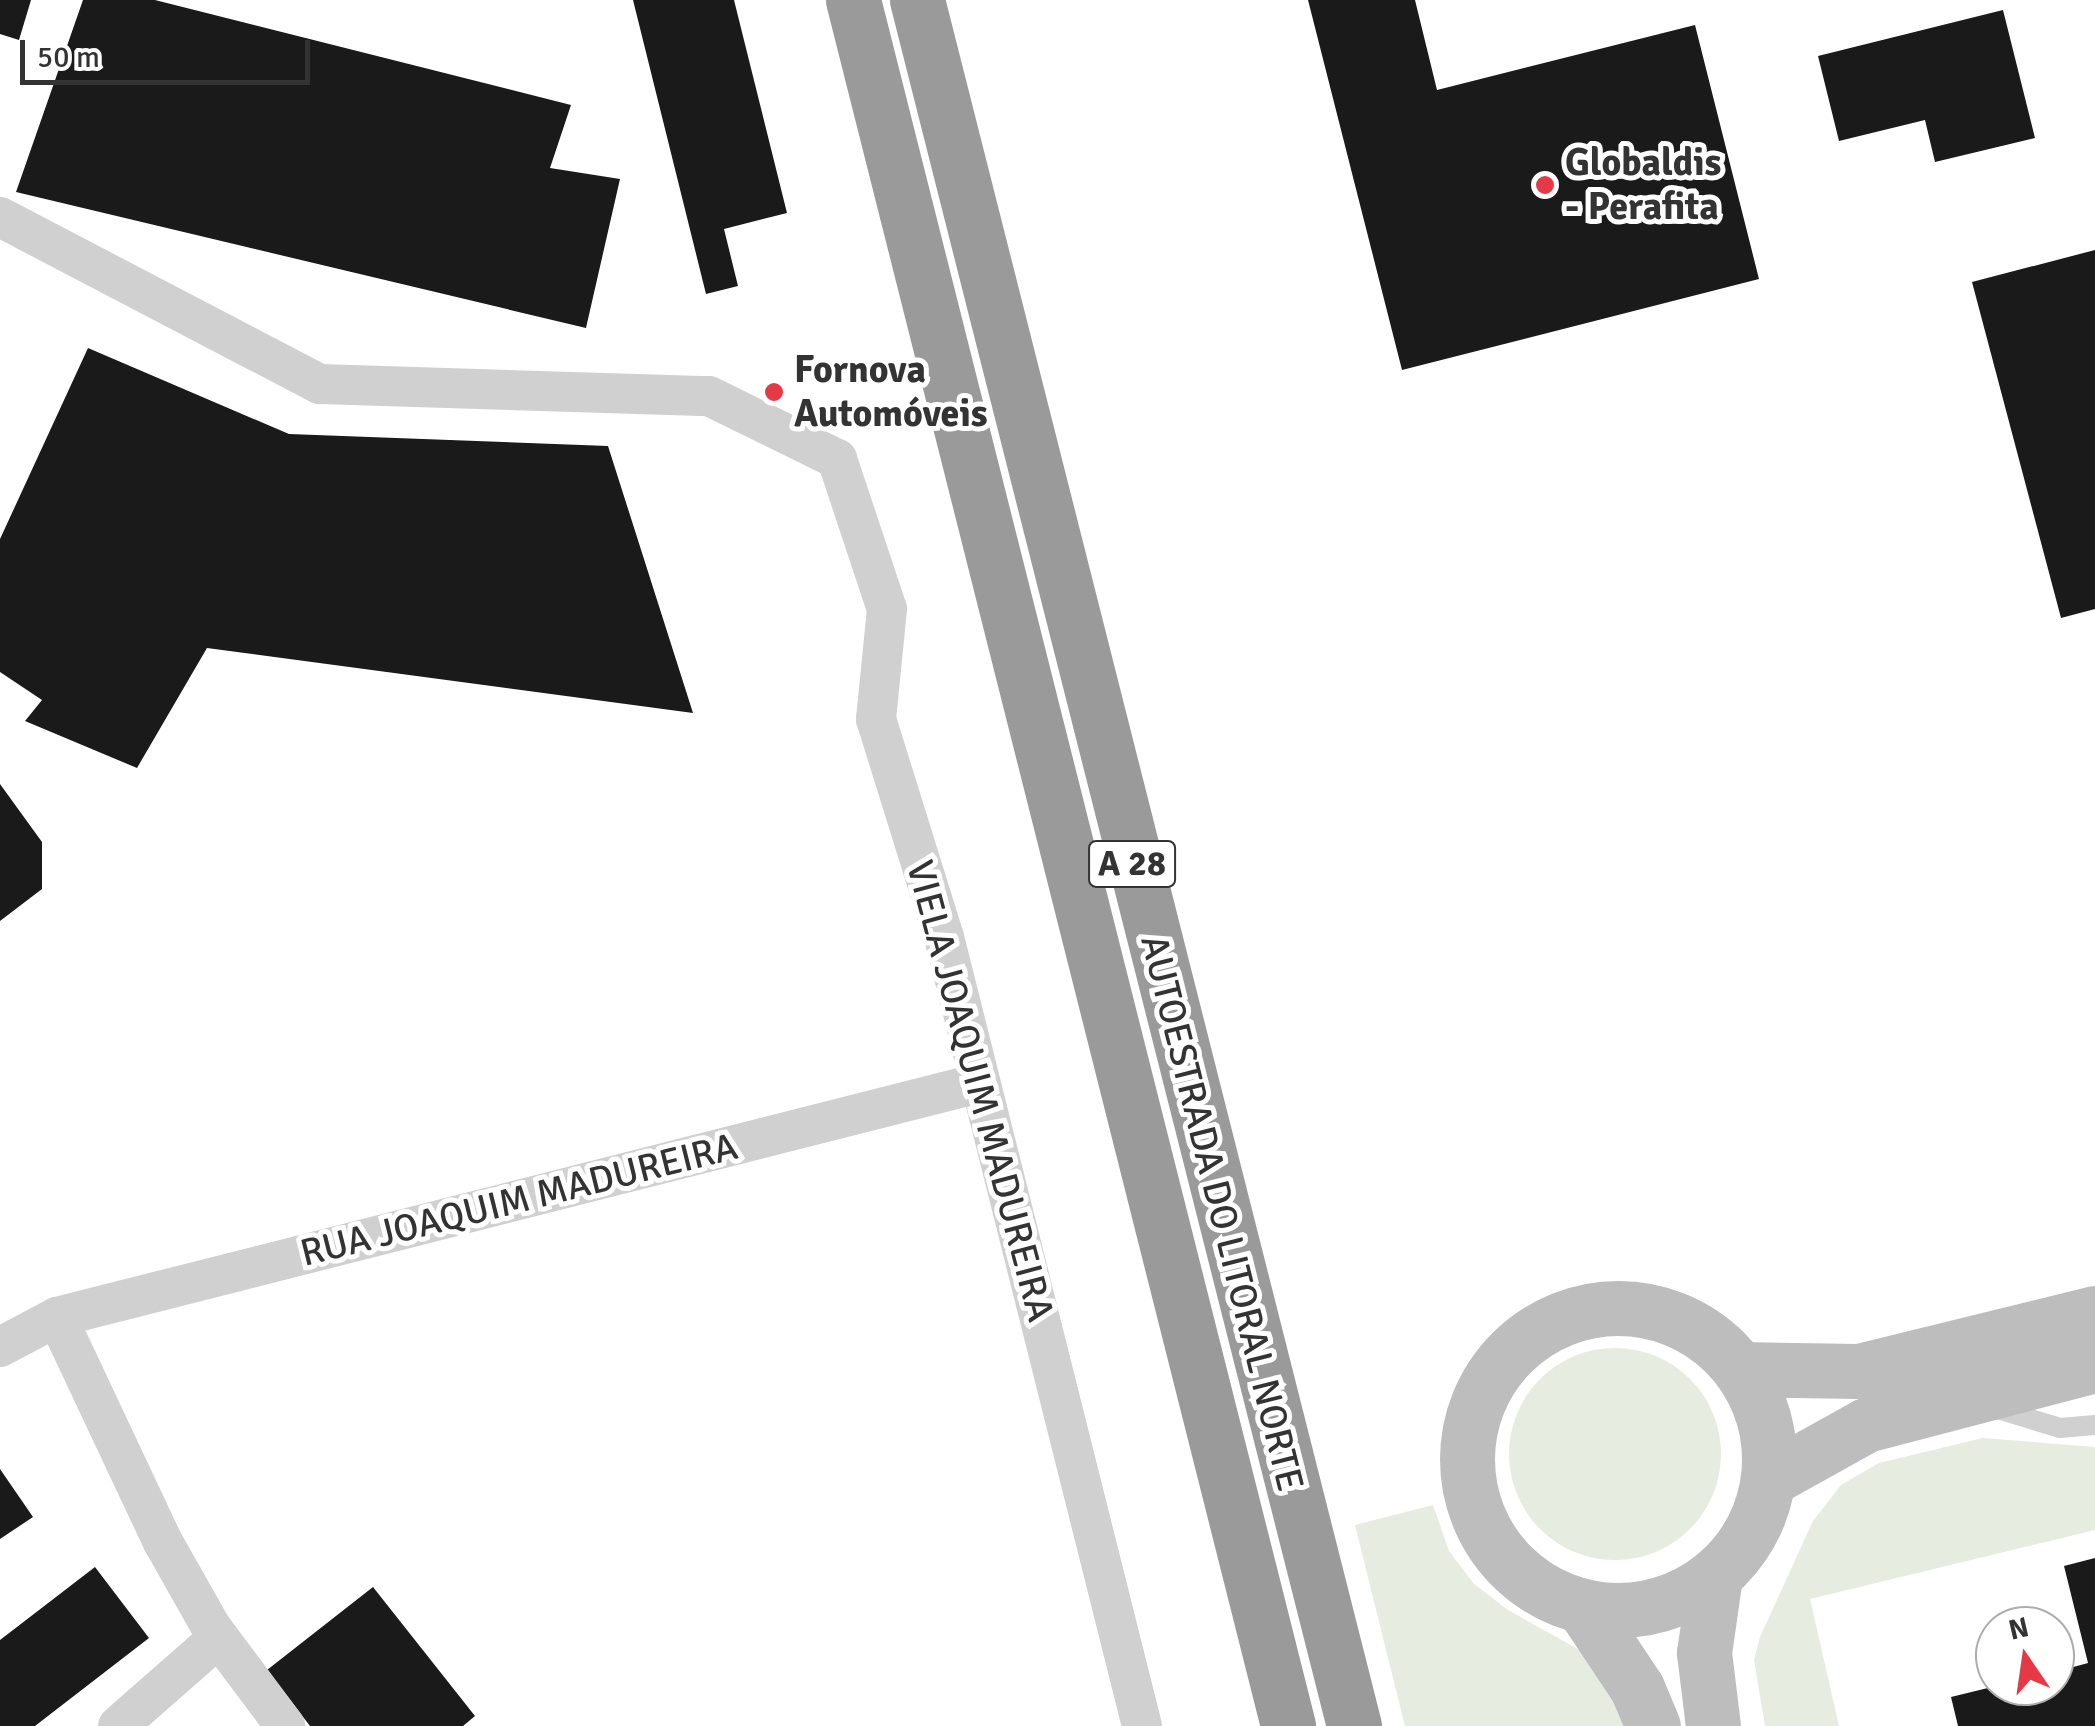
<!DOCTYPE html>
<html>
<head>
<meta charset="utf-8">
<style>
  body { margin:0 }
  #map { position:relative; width:2095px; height:1726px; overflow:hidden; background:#fff; font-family:Signika,sans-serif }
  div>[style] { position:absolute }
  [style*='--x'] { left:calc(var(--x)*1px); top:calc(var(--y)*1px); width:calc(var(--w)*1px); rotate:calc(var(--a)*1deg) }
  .green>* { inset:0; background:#e6ecdf }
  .round { border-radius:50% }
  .building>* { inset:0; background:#1a1a1a }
  .service>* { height:20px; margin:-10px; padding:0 10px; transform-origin:10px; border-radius:10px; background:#d0d0d0 }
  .minor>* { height:40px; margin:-20px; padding:0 20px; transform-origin:20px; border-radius:20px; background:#d0d0d0 }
  .secondary>* { height:55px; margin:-27.5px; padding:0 27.5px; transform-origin:27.5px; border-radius:27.5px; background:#bdbdbd }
  .secondary>.ring { margin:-27.5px; padding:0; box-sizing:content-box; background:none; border:55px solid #bdbdbd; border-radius:50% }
  .motorway>* { height:55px; margin:-27.5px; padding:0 27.5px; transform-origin:27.5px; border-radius:27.5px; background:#9a9a9a }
  .dots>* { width:28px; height:28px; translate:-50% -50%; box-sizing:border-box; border:5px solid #fff; border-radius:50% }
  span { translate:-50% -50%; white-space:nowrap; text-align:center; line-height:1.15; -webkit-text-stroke:10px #fff; paint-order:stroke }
  .shield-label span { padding:2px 8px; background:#fff; border:2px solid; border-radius:8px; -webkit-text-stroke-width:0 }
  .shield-label { font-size:35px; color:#333; font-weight:700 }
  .poi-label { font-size:38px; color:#333; font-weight:700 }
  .left { translate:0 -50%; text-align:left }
  .street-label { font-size:38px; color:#333 }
  .north { position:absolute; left:1975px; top:1606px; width:100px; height:100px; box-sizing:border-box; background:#fff; border:2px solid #adadad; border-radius:50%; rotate:347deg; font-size:28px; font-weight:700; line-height:40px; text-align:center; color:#333 }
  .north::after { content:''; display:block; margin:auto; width:35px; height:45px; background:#e63946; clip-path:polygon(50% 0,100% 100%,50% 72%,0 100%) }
  .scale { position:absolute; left:20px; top:40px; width:290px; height:45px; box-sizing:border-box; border:5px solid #333; border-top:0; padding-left:12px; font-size:30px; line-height:35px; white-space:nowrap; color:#333; -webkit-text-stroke:8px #fff; paint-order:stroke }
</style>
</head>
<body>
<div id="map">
  <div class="green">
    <i class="round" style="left:1509px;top:1348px;width:212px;height:212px"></i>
    <i style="clip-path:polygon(1983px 1438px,2095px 1447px,2095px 1530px,1810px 1599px,1839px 1726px,1765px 1726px,1754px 1660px,1760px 1637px,1813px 1521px,1841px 1485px,1879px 1463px)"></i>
    <i style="clip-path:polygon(1433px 1505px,1449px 1551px,1474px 1584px,1508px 1610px,1585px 1653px,1634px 1726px,1405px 1726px,1355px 1525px)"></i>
  </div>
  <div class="building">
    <i style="clip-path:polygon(0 0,31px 0,19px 40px,0 34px)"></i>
    <i style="clip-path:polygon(83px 0,155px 0,571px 105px,550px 168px,620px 179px,586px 328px,16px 192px)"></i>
    <i style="clip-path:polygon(633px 0,734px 0,787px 213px,724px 229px,738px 286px,706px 294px)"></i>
    <i style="clip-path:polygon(1308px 0,1415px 0,1437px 90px,1695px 25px,1759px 279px,1402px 370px)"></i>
    <i style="clip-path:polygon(2003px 10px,2035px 138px,1935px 162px,1925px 120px,1839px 141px,1818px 56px)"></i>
    <i style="clip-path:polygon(2095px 250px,2095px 609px,2061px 618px,1972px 282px)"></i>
    <i style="clip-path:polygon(88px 348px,289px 434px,608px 446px,693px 713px,207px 648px,137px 768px,25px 721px,42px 700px,0 672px,0 539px)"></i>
    <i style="clip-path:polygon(0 784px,42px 842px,42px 889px,0 921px)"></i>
    <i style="clip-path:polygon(0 1469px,33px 1517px,0 1539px)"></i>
    <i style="clip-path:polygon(2095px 1558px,2095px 1726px,1958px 1726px,1951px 1697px,1996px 1686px,2055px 1686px,2055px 1672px,2088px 1663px,2064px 1566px)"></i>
    <i style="clip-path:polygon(95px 1567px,149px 1638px,35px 1726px,0 1726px,0 1640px)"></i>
    <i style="clip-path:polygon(373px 1587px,475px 1716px,463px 1726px,310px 1726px,267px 1670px)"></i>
  </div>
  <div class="service">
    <i style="--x:1991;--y:1407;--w:72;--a:16.9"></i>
    <i style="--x:2060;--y:1428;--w:35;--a:-5"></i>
  </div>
  <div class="minor">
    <i style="--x:0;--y:217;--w:361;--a:27.6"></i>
    <i style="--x:320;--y:384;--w:389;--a:1.8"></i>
    <i style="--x:709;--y:396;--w:143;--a:26.2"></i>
    <i style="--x:837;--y:459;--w:158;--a:71.6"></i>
    <i style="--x:887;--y:609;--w:111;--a:95.7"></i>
    <i style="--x:876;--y:719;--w:228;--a:72.7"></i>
    <i style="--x:944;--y:937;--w:813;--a:75.91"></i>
    <i style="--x:57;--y:1317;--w:249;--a:64.8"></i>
    <i style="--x:163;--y:1542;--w:98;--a:60.5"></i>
    <i style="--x:211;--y:1627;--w:124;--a:53.2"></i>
    <i style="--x:0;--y:1347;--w:64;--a:-27.8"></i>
    <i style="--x:57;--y:1317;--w:952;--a:-14.23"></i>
    <i style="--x:118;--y:1726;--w:133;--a:-41.3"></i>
  </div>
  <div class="secondary">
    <i class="ring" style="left:1467px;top:1308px;width:247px;height:247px"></i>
    <i style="--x:1741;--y:1369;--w:118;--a:1"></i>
    <i style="--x:1859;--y:1371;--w:243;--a:-13.8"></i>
    <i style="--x:1769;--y:1479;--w:111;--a:-29.1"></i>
    <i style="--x:1866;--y:1425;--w:237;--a:-14.7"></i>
    <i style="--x:1583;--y:1607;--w:97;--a:56.3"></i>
    <i style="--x:1637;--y:1688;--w:41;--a:67.2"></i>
    <i style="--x:1713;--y:1726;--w:74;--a:-97"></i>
    <i style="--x:1704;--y:1653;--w:78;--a:-81.9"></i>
  </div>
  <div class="motorway">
    <i style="--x:853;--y:0;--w:1780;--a:75.85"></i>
    <i style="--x:917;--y:0;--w:1780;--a:75.79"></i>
  </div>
  <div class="dots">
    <i style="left:1545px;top:185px;background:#e63946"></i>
    <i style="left:774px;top:392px;background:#e63946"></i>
  </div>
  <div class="shield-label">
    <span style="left:1132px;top:864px">A 28</span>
  </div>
  <div class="poi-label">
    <span class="left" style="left:1565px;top:185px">Globaldis<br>- Perafita</span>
    <span class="left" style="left:794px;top:392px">Fornova<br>Automóveis</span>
  </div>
  <div class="street-label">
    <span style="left:980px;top:1091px;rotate:75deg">VIELA JOAQUIM MADUREIRA</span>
    <span style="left:519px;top:1200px;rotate:-14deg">RUA JOAQUIM MADUREIRA</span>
    <span style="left:1222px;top:1213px;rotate:76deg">AUTOESTRADA DO LITORAL NORTE</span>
  </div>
  <div class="north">N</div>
  <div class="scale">50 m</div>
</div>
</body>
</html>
